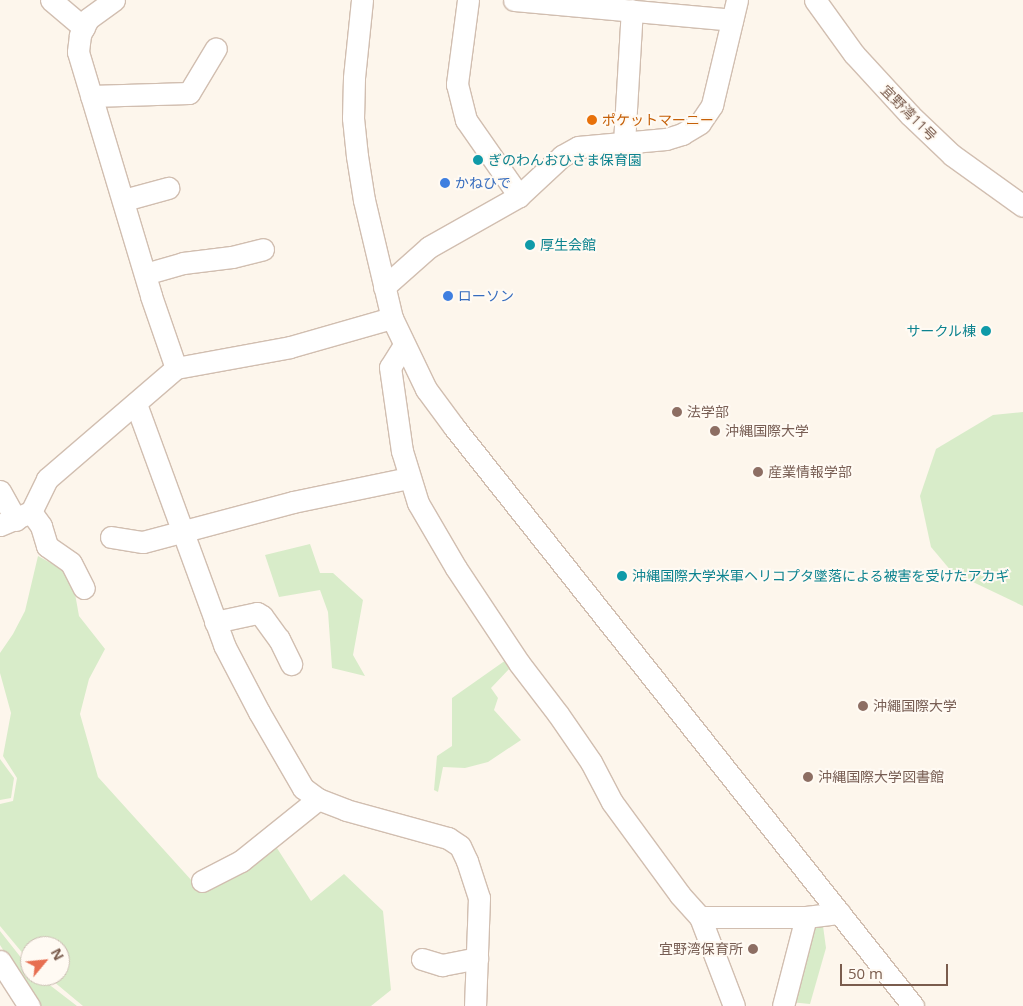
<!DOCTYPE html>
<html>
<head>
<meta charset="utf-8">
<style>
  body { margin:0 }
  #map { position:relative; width:1023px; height:1006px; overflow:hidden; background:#fdf6ec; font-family:"Open Sans","Noto Sans JP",sans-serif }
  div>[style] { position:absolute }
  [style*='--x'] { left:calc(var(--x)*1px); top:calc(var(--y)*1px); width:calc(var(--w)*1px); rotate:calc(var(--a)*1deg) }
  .green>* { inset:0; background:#d8ecc9 }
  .roads { filter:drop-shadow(1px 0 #d1beb0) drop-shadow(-1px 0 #d1beb0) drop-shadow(0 1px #d1beb0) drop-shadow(0 -1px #d1beb0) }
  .minor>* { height:21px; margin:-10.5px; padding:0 10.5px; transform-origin:10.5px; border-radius:10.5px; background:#fff }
  .dots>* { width:14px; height:14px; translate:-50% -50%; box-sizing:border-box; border:2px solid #fffaf3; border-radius:50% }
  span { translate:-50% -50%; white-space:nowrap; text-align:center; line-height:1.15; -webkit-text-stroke:4px #fffaf3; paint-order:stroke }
  .street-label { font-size:14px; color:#7a5c4d }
  .food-label { font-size:14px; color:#c56008 }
  .left { translate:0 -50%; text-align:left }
  .culture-label { font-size:14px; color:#0d838f }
  .right { translate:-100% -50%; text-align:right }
  .shop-label { font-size:14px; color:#366cbe }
  .education-label { font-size:14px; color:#785e54 }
  .north { position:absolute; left:20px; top:936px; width:50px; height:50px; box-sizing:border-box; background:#fffaf3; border:1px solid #cabbb1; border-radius:50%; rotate:62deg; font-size:14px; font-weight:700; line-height:20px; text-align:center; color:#7a5c4d }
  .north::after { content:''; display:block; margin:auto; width:18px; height:22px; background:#e76f51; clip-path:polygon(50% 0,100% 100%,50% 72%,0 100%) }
  .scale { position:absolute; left:840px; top:964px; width:108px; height:22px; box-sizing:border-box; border:2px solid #7a5c4d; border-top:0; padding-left:6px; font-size:15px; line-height:18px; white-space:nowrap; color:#7a5c4d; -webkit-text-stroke:4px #fffaf3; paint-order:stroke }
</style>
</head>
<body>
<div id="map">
  <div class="green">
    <i style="clip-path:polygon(1023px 412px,1023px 606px,952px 572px,931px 547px,920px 496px,936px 449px,993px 415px)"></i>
    <i style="clip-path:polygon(310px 544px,320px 573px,333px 573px,363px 600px,353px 655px,365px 676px,332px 668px,328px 612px,320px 590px,279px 597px,265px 555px)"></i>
    <i style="clip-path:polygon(38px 556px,67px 572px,74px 588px,79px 616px,105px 649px,89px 679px,80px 714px,98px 777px,202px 892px,275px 845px,311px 901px,344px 874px,383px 911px,391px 990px,371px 1006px,83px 1006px,47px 976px,60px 976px,60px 946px,30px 946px,30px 962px,0 926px,0 804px,13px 801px,17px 778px,3px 756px,11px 713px,0 673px,0 653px,13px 634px,25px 611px)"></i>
    <i style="clip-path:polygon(506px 660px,510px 668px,491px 688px,498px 698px,494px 710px,521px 740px,488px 762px,465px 768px,443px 767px,438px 792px,434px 790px,437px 756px,452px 746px,452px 698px)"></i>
    <i style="clip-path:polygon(0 759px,14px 778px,11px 798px,0 800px)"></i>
    <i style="clip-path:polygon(808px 925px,823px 926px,826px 948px,810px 1004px,790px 1002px)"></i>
    <i style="clip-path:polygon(0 931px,30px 969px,30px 976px,38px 976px,77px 1006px,39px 1006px,0 945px)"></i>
  </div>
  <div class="roads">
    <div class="minor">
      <i style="--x:51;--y:0;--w:43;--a:40.3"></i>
      <i style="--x:114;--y:0;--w:32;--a:144"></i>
      <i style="--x:88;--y:19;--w:18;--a:117"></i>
      <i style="--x:80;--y:35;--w:17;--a:97"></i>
      <i style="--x:78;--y:52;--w:255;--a:73.3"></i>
      <i style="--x:151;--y:296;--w:76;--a:70.9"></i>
      <i style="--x:362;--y:0;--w:78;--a:95.9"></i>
      <i style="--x:354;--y:78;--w:40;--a:91.4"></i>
      <i style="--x:353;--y:118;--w:38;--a:84"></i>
      <i style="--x:357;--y:156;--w:45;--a:81"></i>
      <i style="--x:364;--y:200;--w:121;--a:76.7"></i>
      <i style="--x:392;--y:318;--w:79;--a:64.4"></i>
      <i style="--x:426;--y:389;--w:47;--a:53.6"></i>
      <i style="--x:454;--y:427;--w:739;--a:51.59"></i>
      <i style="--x:468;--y:0;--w:85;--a:97.5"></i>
      <i style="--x:457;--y:84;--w:37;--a:76"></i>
      <i style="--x:466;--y:120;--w:93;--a:55.1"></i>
      <i style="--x:514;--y:0;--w:219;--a:5.2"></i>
      <i style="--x:815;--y:0;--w:67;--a:54.2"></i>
      <i style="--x:854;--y:54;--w:83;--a:47.4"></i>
      <i style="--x:910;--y:115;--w:58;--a:43.6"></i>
      <i style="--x:952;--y:155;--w:87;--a:35.7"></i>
      <i style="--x:91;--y:96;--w:98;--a:-1.8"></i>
      <i style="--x:189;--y:93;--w:52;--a:-59"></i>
      <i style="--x:624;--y:143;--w:133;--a:-86.6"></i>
      <i style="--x:124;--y:200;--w:46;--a:-15.3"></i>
      <i style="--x:145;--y:274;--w:40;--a:-16"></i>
      <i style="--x:183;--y:263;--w:49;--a:-7"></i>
      <i style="--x:232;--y:257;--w:32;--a:-14"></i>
      <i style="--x:384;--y:287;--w:60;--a:-41.6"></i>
      <i style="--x:429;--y:247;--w:103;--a:-29.5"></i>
      <i style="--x:519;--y:196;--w:59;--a:-42.9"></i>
      <i style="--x:562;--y:156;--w:18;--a:-29"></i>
      <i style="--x:578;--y:147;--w:88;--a:-5.2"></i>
      <i style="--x:666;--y:139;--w:17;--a:-17"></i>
      <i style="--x:682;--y:134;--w:21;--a:-31"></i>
      <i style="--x:700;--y:123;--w:22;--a:-56"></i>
      <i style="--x:712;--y:105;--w:108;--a:-76.6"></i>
      <i style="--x:404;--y:345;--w:26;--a:122"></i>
      <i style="--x:390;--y:367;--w:85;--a:81.9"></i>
      <i style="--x:402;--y:451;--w:54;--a:72.9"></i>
      <i style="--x:418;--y:503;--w:75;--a:59.7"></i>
      <i style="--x:456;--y:568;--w:114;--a:56.4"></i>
      <i style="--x:519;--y:663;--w:64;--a:52.6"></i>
      <i style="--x:558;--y:714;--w:58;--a:55.5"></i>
      <i style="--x:591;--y:762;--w:45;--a:62.3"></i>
      <i style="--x:612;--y:802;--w:115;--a:53.8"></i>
      <i style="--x:680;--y:895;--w:30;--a:48"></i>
      <i style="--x:700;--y:917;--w:106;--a:0"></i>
      <i style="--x:806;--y:917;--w:34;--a:-7"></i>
      <i style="--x:136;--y:404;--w:257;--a:69.9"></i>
      <i style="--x:224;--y:645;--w:76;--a:62.4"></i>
      <i style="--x:259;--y:712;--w:88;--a:59.9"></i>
      <i style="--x:303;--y:788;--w:19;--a:36"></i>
      <i style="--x:318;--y:799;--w:30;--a:21"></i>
      <i style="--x:346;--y:810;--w:106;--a:15.4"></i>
      <i style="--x:448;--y:838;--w:14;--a:34"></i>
      <i style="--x:460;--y:846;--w:17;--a:65"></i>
      <i style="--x:467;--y:861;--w:39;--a:72"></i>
      <i style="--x:479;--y:898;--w:108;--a:92.1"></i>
      <i style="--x:0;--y:491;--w:33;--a:61"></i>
      <i style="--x:31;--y:512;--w:17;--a:54"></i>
      <i style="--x:41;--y:526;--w:21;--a:73"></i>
      <i style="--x:47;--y:546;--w:29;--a:35"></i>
      <i style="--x:71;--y:563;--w:28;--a:63"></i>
      <i style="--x:0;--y:525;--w:34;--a:-23"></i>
      <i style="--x:31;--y:512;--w:37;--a:-64"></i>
      <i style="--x:47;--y:479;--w:170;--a:-40.7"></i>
      <i style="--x:176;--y:368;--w:116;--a:-10.4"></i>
      <i style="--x:290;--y:347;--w:106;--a:-15.9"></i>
      <i style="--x:111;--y:537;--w:32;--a:9"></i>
      <i style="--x:143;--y:542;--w:155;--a:-14.9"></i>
      <i style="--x:293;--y:502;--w:118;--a:-11.7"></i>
      <i style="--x:215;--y:622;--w:43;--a:-12.1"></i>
      <i style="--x:257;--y:613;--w:6;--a:31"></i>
      <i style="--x:262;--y:616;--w:29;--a:54"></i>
      <i style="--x:279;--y:639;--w:28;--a:64"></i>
      <i style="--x:202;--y:881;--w:44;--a:-27.1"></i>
      <i style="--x:241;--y:861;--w:99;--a:-38.8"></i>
      <i style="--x:700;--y:917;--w:95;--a:69.1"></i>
      <i style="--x:422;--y:959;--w:21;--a:17"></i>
      <i style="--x:442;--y:965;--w:36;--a:-11"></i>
      <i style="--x:0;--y:961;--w:54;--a:57.2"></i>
      <i style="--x:783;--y:1006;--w:92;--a:-75.5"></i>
    </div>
  </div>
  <div class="dots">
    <i style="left:592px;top:120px;background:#e8710a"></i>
    <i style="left:478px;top:160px;background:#0f9aa8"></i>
    <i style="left:445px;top:183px;background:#3f7fe0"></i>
    <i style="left:530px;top:245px;background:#0f9aa8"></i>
    <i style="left:448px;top:296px;background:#3f7fe0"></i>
    <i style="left:986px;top:331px;background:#0f9aa8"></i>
    <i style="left:677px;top:412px;background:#8d6e63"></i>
    <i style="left:715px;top:431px;background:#8d6e63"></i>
    <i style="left:758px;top:472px;background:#8d6e63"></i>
    <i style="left:622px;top:576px;background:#0f9aa8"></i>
    <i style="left:863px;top:706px;background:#8d6e63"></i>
    <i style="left:808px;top:777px;background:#8d6e63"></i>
    <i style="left:753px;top:949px;background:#8d6e63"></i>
  </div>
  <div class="street-label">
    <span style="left:909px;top:113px;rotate:45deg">宜野湾11号</span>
  </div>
  <div class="food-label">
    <span class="left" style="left:602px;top:120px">ポケットマーニー</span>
  </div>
  <div class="culture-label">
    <span class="left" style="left:488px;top:160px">ぎのわんおひさま保育園</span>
    <span class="left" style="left:540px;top:245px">厚生会館</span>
    <span class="right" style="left:976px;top:331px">サークル棟</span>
    <span class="left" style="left:632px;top:576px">沖縄国際大学米軍ヘリコプタ墜落による被害を受けたアカギ</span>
  </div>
  <div class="shop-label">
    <span class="left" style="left:455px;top:183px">かねひで</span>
    <span class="left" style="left:458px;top:296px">ローソン</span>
  </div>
  <div class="education-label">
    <span class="left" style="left:687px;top:412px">法学部</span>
    <span class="left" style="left:725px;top:431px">沖縄国際大学</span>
    <span class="left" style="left:768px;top:472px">産業情報学部</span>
    <span class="left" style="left:873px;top:706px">沖繩国際大学</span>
    <span class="left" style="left:818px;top:777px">沖縄国際大学図書館</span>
    <span class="right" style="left:743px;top:949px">宜野湾保育所</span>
  </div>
  <div class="north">N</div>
  <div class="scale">50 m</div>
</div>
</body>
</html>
